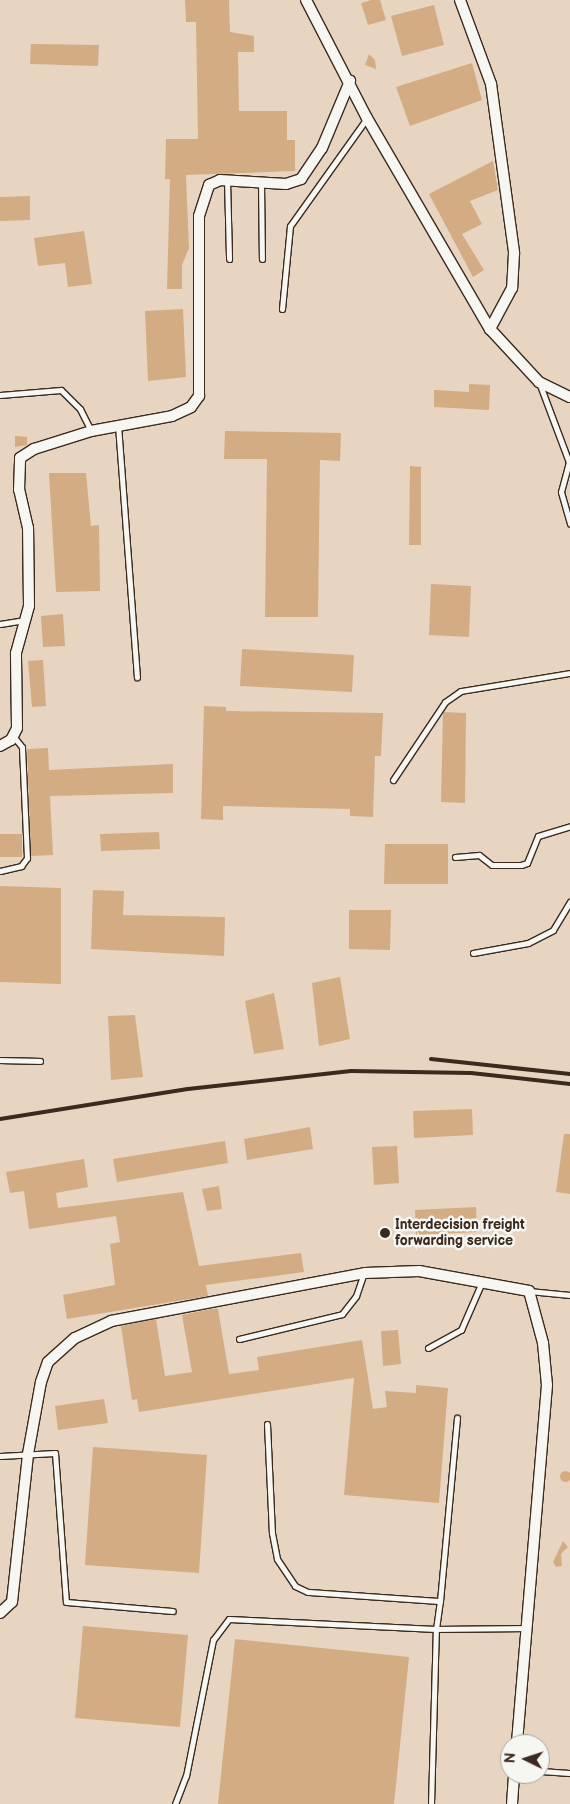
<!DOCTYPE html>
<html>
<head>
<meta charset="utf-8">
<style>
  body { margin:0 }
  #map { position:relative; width:570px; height:1804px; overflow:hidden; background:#efe7dc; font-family:"Balsamiq Sans",sans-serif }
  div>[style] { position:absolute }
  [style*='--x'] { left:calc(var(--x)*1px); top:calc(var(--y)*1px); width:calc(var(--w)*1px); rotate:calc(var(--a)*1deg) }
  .built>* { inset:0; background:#e7d5c2 }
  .building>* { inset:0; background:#d3ac84 }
  .round { border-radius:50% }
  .roads { filter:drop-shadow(1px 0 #3b2a1e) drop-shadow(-1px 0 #3b2a1e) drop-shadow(0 1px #3b2a1e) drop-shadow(0 -1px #3b2a1e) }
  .service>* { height:5px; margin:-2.5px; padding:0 2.5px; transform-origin:2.5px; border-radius:2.5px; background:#f6f6f2 }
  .minor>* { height:10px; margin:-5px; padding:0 5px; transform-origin:5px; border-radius:5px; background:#f6f6f2 }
  .rail>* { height:4px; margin:-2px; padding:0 2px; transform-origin:2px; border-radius:2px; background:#3b2a1e }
  .dots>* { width:14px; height:14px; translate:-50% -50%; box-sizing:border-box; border:2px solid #f6f6f2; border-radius:50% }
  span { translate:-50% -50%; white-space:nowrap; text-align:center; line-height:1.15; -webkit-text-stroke:5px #f6f6f2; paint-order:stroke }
  .poi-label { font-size:14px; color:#3b2a1e; font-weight:700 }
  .left { translate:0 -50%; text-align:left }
  .north { position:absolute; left:500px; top:1734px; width:50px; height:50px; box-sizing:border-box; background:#f6f6f2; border:1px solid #aba49d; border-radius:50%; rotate:274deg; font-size:14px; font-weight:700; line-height:20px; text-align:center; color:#3b2a1e }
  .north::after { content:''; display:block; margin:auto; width:18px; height:22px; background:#3b2a1e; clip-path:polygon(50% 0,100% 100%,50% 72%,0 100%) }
</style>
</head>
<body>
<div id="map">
  <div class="built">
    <i style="clip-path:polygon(evenodd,0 0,570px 0,570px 1804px,0 1804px,0 0,510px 1744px,540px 1744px,540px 1774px,510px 1774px,510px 1744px)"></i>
  </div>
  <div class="building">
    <i style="clip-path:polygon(185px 0,229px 0,230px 32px,254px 36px,254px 52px,238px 52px,239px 111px,287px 111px,287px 140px,295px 140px,295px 171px,186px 175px,189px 248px,182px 265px,182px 289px,167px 289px,170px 179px,165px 179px,166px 139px,198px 139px,196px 22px,186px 22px)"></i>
    <i style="clip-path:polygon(371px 0,380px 0,386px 20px,368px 25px,361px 3px)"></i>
    <i style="clip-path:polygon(434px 5px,444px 45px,402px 56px,391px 16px)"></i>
    <i style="clip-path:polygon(31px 44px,99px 45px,98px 66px,30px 64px)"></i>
    <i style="clip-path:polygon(369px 54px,375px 60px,376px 69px,365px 65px)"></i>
    <i style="clip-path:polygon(472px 63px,482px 100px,410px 126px,396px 87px)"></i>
    <i style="clip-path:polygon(493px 161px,498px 190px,470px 201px,482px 224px,462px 234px,484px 270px,473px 277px,429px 194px)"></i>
    <i style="clip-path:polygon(30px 196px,30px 220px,0 221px,0 197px)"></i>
    <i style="clip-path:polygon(84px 231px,92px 284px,68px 287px,65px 263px,38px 266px,34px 238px)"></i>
    <i style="clip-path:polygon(183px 309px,186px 377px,148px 381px,145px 311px)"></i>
    <i style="clip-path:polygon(469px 384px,490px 385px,489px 410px,434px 407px,434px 390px,469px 392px)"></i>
    <i style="clip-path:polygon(225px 431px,341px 433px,340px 461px,320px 460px,318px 617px,265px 617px,267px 459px,224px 459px)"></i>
    <i style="clip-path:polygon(15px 436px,27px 437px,27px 445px,15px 447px)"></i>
    <i style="clip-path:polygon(410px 466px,421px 467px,421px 545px,409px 545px)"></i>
    <i style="clip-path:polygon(49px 473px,86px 473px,91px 526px,99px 525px,100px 591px,56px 592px)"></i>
    <i style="clip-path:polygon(431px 584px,471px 586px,469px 637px,429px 635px)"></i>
    <i style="clip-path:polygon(63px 614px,65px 646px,43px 647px,41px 616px)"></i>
    <i style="clip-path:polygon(242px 649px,354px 655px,352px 692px,240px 686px)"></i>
    <i style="clip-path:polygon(43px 660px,46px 706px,32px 707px,28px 661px)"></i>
    <i style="clip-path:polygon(204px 706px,226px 707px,226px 711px,383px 713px,381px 756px,375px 756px,373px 817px,350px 816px,350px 809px,223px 806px,223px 820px,201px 819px)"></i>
    <i style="clip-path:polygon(443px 712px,466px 713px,465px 803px,441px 802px)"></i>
    <i style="clip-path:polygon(48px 748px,49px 770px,173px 764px,173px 793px,50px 796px,53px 855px,31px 856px,27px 749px)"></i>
    <i style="clip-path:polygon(159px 832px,160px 849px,101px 851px,100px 834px)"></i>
    <i style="clip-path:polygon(0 834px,22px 834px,22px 857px,0 857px)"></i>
    <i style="clip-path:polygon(385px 844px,448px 844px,448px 884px,384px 884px)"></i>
    <i style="clip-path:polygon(0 886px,61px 888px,61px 984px,0 982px)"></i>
    <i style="clip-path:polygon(93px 890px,124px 891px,123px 915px,225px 917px,224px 956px,91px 949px)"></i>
    <i style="clip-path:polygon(349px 910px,391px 910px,390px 950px,349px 949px)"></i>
    <i style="clip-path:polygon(340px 977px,350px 1039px,319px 1046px,312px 983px)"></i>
    <i style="clip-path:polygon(274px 993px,284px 1049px,254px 1054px,245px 1001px)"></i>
    <i style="clip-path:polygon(135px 1015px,143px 1077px,111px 1080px,108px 1016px)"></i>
    <i style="clip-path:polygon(472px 1109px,473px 1135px,414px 1138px,413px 1111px)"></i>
    <i style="clip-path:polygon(310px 1127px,313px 1149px,247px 1160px,244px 1139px)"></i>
    <i style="clip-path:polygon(564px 1134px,570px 1134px,570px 1194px,556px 1192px)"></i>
    <i style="clip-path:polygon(225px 1141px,228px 1163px,117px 1182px,113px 1159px)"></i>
    <i style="clip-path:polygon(397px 1146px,399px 1183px,374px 1185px,372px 1147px)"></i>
    <i style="clip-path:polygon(84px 1159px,88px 1187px,56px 1193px,58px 1208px,183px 1192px,199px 1266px,301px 1253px,304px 1272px,206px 1285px,208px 1296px,67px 1319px,63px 1295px,115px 1285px,110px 1244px,120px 1242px,116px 1216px,29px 1229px,24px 1191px,10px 1193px,6px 1172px)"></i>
    <i style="clip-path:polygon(219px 1186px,222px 1209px,207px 1211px,202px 1189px)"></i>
    <i style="clip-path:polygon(476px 1207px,477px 1232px,416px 1235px,415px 1210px)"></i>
    <i style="clip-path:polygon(211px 1309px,218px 1309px,229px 1374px,259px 1370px,257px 1357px,362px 1340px,373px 1409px,387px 1407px,385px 1391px,416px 1393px,416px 1385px,448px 1388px,439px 1503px,344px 1495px,354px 1378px,139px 1412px,137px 1399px,132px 1400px,121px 1326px,156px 1319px,165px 1376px,192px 1372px,182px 1315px)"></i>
    <i style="clip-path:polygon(398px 1330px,401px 1364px,383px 1366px,381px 1331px)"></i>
    <i style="clip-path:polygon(104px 1399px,108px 1423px,58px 1430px,55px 1406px)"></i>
    <i style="clip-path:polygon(93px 1447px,207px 1455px,199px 1573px,85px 1565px)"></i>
    <i class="round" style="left:559.5px;top:1470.5px;width:11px;height:11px"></i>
    <i style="clip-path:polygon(563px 1541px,568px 1547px,561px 1554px,562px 1566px,556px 1567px,553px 1562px)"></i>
    <i style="clip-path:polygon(83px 1626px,188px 1635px,180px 1727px,75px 1718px)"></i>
    <i style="clip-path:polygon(235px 1639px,409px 1657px,394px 1804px,218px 1804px)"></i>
  </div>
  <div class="roads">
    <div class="service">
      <i style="--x:227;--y:180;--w:79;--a:88.5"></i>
      <i style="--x:261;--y:182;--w:77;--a:89.3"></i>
      <i style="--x:282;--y:309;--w:83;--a:-84.5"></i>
      <i style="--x:290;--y:226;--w:133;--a:-54.5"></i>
      <i style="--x:540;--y:385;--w:82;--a:69.4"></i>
      <i style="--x:569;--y:462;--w:31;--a:105"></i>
      <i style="--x:561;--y:492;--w:33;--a:74"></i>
      <i style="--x:0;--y:395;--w:61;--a:-4.7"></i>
      <i style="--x:61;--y:390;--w:27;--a:45"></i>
      <i style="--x:80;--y:409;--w:25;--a:63"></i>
      <i style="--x:118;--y:425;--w:253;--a:85.7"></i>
      <i style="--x:0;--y:624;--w:25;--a:-9"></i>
      <i style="--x:393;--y:780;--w:94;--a:-56.3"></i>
      <i style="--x:445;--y:702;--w:19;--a:-35"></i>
      <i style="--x:461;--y:691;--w:110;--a:-9.4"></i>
      <i style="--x:455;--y:857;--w:24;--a:-5"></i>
      <i style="--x:479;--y:855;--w:16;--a:38"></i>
      <i style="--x:492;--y:865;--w:29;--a:0"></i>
      <i style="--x:521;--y:865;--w:6;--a:-18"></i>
      <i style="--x:527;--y:863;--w:29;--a:-68"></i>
      <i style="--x:538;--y:836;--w:34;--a:-17"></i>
      <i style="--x:0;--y:871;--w:22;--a:-13"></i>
      <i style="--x:21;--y:866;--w:10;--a:-53"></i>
      <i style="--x:27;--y:858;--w:111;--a:-92.6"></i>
      <i style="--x:22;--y:747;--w:14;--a:-129"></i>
      <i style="--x:473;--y:953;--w:56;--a:-10.3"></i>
      <i style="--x:528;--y:943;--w:28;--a:-27"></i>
      <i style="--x:553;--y:930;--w:33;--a:-59"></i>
      <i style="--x:0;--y:1060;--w:40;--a:1.4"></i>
      <i style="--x:529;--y:1291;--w:41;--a:5.6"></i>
      <i style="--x:239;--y:1339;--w:106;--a:-13.6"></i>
      <i style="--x:342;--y:1314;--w:23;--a:-52"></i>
      <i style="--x:356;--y:1296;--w:24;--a:-71"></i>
      <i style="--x:428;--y:1348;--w:38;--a:-29"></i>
      <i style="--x:461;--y:1330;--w:52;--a:-66.4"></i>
      <i style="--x:267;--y:1424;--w:109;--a:87.4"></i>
      <i style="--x:272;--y:1533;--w:26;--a:79"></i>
      <i style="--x:277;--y:1559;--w:32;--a:56"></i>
      <i style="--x:295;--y:1586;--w:14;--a:25"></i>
      <i style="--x:308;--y:1592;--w:132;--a:3.9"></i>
      <i style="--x:440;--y:1601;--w:184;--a:-84.7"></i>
      <i style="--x:0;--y:1456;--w:55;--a:-3.1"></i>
      <i style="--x:55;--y:1453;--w:149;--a:85.8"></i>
      <i style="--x:66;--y:1602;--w:107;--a:4.8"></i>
      <i style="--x:540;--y:1771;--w:30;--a:4"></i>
      <i style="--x:175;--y:1804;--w:30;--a:-69"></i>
      <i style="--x:186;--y:1776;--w:139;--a:-78.8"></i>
      <i style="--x:213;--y:1640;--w:26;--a:-53"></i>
      <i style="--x:229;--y:1619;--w:207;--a:2.8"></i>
      <i style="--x:436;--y:1629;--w:28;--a:-82"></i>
      <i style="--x:431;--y:1804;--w:175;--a:-88.4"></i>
      <i style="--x:436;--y:1629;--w:91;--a:-0.6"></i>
    </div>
    <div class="minor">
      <i style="--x:306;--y:0;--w:133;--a:62.7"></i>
      <i style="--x:367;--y:118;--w:244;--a:59.8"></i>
      <i style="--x:490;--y:329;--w:72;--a:47.2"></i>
      <i style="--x:539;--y:382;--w:34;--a:26"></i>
      <i style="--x:460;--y:0;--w:90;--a:69.7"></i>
      <i style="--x:491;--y:84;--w:171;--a:82.2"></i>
      <i style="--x:514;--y:253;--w:35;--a:93"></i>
      <i style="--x:512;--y:288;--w:47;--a:118.2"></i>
      <i style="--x:0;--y:746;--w:13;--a:-29"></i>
      <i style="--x:11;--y:740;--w:13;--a:-63"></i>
      <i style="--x:17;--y:728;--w:75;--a:-90.8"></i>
      <i style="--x:16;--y:653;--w:49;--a:-74.5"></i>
      <i style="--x:29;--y:606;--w:78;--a:-90.7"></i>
      <i style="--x:28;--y:528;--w:39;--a:-103"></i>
      <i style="--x:19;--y:490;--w:32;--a:-88"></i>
      <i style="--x:20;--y:458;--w:17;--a:-33"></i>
      <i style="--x:34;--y:449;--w:60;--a:-17.5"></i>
      <i style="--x:91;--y:431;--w:82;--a:-10.5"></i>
      <i style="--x:172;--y:416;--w:21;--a:-25"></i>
      <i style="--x:191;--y:407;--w:14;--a:-54"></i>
      <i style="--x:199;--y:396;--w:180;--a:-90"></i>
      <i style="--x:199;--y:216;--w:33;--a:-72"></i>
      <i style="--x:209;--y:185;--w:12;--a:-24"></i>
      <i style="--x:220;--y:180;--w:66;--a:3.5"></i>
      <i style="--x:286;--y:184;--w:16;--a:-18"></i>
      <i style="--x:301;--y:179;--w:37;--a:-56"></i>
      <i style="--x:322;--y:148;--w:73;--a:-67.3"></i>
      <i style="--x:0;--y:1613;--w:16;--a:-43"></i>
      <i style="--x:12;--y:1602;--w:149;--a:-83.8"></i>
      <i style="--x:28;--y:1454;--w:73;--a:-79.8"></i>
      <i style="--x:41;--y:1382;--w:21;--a:-71"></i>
      <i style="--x:48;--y:1362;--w:36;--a:-42"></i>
      <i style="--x:75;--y:1338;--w:40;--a:-25"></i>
      <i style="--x:111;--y:1321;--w:258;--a:-10.7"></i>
      <i style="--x:365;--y:1273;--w:54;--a:-2.1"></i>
      <i style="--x:419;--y:1271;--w:112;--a:10.3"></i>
      <i style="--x:529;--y:1291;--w:54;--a:74.9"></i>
      <i style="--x:543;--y:1343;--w:42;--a:84.6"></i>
      <i style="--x:547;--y:1385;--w:360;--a:94.8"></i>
      <i style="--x:512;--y:1804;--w:30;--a:-86"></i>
    </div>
  </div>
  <div class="rail">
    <i style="--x:431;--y:1059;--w:140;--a:6.2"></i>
    <i style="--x:0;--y:1119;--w:190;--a:-9.1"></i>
    <i style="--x:188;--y:1089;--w:164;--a:-6.3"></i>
    <i style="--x:351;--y:1071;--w:120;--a:1"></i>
    <i style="--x:471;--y:1073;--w:100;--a:6.3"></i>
  </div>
  <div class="dots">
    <i style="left:385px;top:1233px;background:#3b2a1e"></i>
  </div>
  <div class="poi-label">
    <span class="left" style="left:395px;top:1233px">Interdecision freight<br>forwarding service</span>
  </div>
  <div class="north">N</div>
</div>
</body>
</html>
